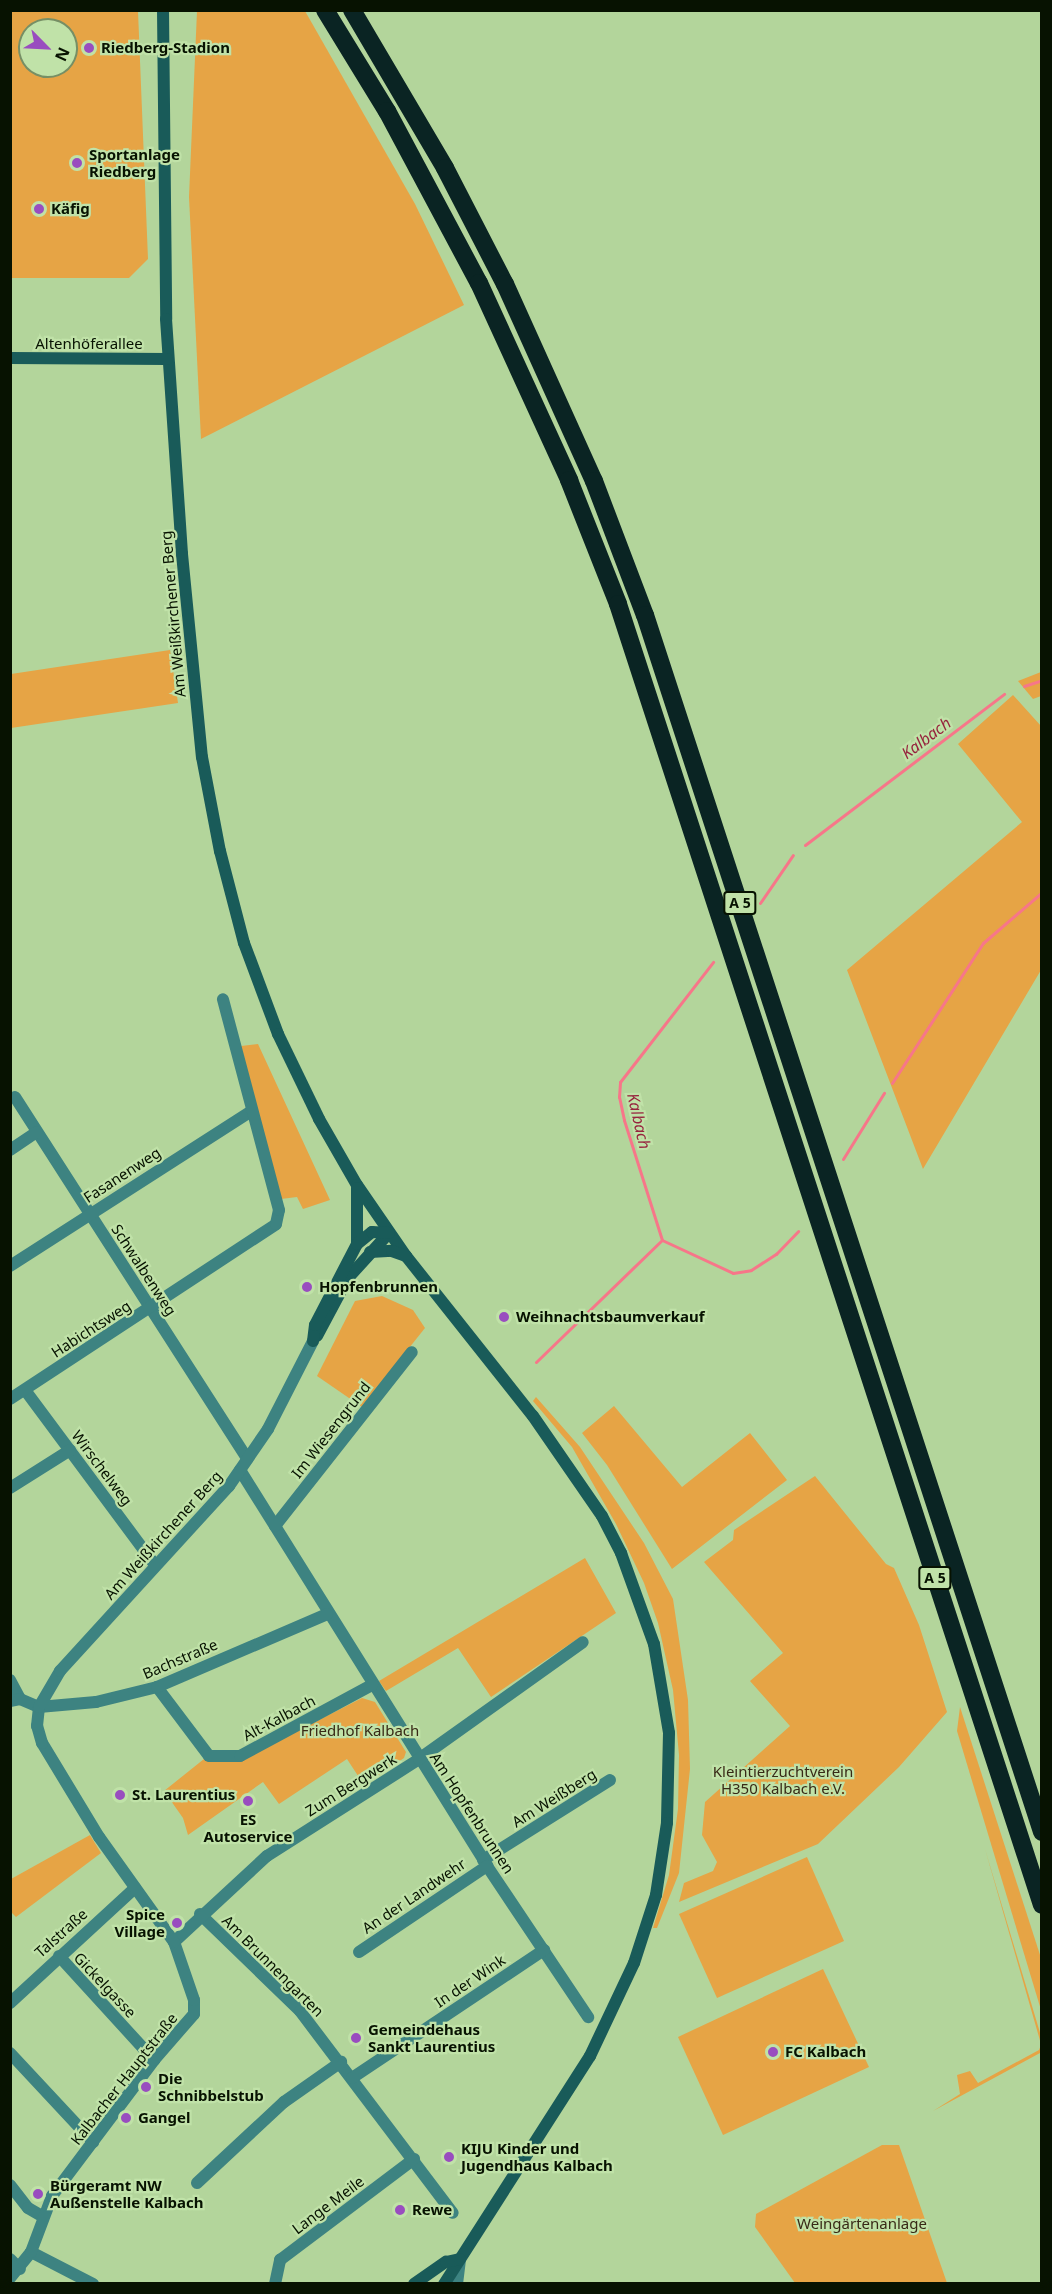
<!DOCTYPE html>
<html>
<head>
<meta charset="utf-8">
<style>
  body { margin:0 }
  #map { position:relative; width:1052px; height:2294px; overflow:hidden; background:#b3d59b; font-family:"Noto Sans",sans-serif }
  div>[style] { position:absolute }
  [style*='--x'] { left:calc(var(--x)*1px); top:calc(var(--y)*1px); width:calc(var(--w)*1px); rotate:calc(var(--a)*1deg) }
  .green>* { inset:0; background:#e6a445 }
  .stream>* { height:3px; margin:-1.5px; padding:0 1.5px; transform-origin:1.5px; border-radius:1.5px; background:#f77689 }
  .street>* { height:12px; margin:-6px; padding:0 6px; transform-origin:6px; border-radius:6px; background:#3d8381 }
  .secondary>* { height:12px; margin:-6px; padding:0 6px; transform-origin:6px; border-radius:6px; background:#195b59 }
  .highway>* { height:18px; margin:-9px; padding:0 9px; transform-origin:9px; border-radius:9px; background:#0a2423 }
  .dots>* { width:16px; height:16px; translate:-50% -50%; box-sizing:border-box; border:3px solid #c0e2a8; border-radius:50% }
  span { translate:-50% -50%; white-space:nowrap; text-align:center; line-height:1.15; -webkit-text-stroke:4.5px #c0e2a8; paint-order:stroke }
  .shield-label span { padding:2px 4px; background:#c0e2a8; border:2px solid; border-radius:4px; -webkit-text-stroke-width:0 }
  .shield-label { font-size:14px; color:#071201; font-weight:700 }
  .poi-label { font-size:15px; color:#071201; font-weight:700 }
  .left { translate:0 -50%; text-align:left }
  .right { translate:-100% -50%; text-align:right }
  .street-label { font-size:15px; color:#071201 }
  .park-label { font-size:15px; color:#382916 }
  .water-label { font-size:16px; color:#96243e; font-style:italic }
  .frame { position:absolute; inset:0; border:12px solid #071201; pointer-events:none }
  .north { position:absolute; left:18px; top:18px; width:60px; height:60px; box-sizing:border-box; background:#c0e2a8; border:2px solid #768f65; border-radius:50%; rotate:114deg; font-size:16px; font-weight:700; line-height:24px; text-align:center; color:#071201 }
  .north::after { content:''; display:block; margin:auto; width:21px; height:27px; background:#994dbf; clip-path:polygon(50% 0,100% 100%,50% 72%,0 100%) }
</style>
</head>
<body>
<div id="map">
  <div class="green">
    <i style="clip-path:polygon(evenodd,10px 11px,138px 11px,148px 259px,129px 278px,11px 278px,10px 11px,30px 30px,66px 30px,66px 66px,30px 66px,30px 30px)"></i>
    <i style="clip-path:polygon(197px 11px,305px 11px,415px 204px,464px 305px,201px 439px,189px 197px)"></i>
    <i style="clip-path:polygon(170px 650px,178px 703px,11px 728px,11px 674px)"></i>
    <i style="clip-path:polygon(1041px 672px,1041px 696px,1033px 699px,1018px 681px)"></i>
    <i style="clip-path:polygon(1013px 695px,1041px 726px,1041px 970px,923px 1169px,847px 970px,1022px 822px,958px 744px)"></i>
    <i style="clip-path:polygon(258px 1044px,330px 1200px,303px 1209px,297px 1197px,281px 1199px,241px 1046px)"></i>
    <i style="clip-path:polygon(382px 1296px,413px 1310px,425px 1328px,362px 1407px,317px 1376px,355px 1301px)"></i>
    <i style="clip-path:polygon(536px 1397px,580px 1447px,644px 1543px,673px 1599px,688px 1700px,690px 1769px,679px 1873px,657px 1928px,653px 1928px,669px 1875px,678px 1809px,679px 1755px,673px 1690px,658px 1623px,644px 1583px,616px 1524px,572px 1447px,533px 1401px)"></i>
    <i style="clip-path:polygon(614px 1406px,682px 1487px,750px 1433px,787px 1480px,672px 1569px,607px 1465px,582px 1433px)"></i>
    <i style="clip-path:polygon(815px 1476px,886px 1564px,894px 1568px,919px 1625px,947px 1712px,899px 1767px,818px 1844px,679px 1902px,684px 1883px,713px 1871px,717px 1862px,702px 1835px,705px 1802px,790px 1726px,750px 1681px,783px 1653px,704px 1562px,733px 1540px,734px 1530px)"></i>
    <i style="clip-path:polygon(585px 1558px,616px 1613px,491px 1697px,458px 1648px,386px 1691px,379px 1681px)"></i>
    <i style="clip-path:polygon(362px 1698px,375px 1702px,406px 1752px,404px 1758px,364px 1785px,347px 1759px,279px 1804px,263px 1782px,188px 1835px,183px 1818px,164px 1791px,204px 1759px,241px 1760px)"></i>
    <i style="clip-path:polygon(960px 1707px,1041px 1958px,1041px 2010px,957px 1731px)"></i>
    <i style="clip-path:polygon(90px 1835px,101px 1853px,16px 1917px,11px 1912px,11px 1879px)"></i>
    <i style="clip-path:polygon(985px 1849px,1041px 2036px,1041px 2044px)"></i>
    <i style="clip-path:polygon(807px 1857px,844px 1941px,717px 1998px,679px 1914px)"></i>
    <i style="clip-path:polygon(823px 1969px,869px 2067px,723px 2135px,678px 2037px)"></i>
    <i style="clip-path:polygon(1041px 2045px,1041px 2051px,1040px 2053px,933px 2111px,960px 2094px,957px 2075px,970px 2071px,978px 2083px,1039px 2050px)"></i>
    <i style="clip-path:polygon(882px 2145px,899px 2145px,947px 2283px,795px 2283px,755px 2227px,756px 2214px)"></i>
  </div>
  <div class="stream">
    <i style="--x:1024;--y:686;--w:19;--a:-18"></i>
    <i style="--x:805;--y:845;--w:250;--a:-37.2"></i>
    <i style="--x:760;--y:903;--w:58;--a:-55.5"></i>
    <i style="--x:892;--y:1083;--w:167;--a:-57"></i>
    <i style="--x:983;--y:943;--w:78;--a:-40.8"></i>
    <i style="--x:843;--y:1159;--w:78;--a:-58.2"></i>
    <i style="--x:662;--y:1240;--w:78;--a:24.9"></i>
    <i style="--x:733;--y:1273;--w:18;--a:-9"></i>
    <i style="--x:751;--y:1270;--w:30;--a:-33"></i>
    <i style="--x:776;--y:1254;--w:32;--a:-46"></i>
    <i style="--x:536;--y:1362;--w:175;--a:-44.1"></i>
    <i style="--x:662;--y:1240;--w:126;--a:-107.6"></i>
    <i style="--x:624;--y:1120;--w:24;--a:-102"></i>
    <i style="--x:619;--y:1097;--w:15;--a:-86"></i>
    <i style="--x:620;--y:1082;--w:152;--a:-52.2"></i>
  </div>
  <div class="street">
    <i style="--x:15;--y:1097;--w:430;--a:57.3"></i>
    <i style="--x:10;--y:1150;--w:32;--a:-34"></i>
    <i style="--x:10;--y:1266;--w:287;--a:-32.7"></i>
    <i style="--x:25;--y:1390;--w:218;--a:53.4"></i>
    <i style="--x:10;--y:1399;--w:318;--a:-33.3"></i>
    <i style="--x:276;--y:1224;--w:14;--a:-78"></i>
    <i style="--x:279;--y:1210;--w:218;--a:-104.9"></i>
    <i style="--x:240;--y:1470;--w:467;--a:58"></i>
    <i style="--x:487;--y:1866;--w:182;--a:56.2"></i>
    <i style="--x:10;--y:1488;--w:71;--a:-32.3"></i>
    <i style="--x:275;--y:1526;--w:221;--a:-51.8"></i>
    <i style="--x:10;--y:1680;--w:21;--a:62"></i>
    <i style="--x:157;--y:1687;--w:86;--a:53"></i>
    <i style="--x:209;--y:1756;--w:31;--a:0"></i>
    <i style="--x:240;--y:1756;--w:150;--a:-28.3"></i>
    <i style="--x:10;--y:1701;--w:10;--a:-11"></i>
    <i style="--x:20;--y:1699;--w:21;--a:23"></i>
    <i style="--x:39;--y:1707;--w:57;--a:-5"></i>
    <i style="--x:96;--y:1702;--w:63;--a:-13.8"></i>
    <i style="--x:157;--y:1687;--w:185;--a:-23.2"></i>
    <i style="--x:483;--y:1860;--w:150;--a:-32.2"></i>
    <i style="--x:200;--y:1914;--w:139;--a:44.1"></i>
    <i style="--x:300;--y:2011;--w:253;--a:52.9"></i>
    <i style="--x:174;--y:1942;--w:127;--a:-42.8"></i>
    <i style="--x:267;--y:1856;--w:180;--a:-32.5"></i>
    <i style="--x:419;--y:1759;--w:201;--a:-35.5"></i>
    <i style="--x:359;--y:1952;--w:154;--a:-33.9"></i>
    <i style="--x:59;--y:1956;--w:141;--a:47.6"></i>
    <i style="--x:10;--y:2003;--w:170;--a:-42.6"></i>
    <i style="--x:10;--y:2053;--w:122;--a:47"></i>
    <i style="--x:352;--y:2078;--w:231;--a:-33.7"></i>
    <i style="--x:197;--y:2183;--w:119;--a:-43"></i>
    <i style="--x:284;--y:2102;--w:70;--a:-35.1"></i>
    <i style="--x:10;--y:2185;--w:29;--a:52"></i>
    <i style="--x:28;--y:2208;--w:16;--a:30"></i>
    <i style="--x:31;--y:2252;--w:70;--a:27.3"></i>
    <i style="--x:10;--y:2259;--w:14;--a:45"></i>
    <i style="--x:10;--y:2278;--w:33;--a:-51"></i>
    <i style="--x:31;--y:2252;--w:60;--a:-69.4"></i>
    <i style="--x:52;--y:2196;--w:170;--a:-53.1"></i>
    <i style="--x:154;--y:2060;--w:61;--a:-49"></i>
    <i style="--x:194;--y:2014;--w:14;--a:-90"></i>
    <i style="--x:194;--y:2000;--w:61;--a:-109"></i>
    <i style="--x:174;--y:1942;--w:129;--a:-125.5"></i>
    <i style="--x:99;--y:1837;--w:110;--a:-121.2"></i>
    <i style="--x:42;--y:1743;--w:18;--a:-106"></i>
    <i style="--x:37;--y:1726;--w:19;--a:-84"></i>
    <i style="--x:39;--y:1707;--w:42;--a:-59.7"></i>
    <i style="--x:60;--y:1671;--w:251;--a:-47.6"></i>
    <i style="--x:229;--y:1486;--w:69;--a:-55.6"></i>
    <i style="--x:268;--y:1429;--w:99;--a:-62.9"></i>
    <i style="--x:275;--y:2284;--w:25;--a:-78"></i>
    <i style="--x:280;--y:2260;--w:168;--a:-37"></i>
    <i style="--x:457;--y:2284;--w:23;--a:-83"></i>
  </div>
  <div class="secondary">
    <i style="--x:163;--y:10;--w:309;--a:89.4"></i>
    <i style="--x:166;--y:319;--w:236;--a:86.1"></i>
    <i style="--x:182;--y:554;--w:204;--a:84.4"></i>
    <i style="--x:202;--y:757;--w:96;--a:79.2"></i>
    <i style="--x:220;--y:851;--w:95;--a:75.4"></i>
    <i style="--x:244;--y:943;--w:97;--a:69.5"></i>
    <i style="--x:278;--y:1034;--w:94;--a:64.2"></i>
    <i style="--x:319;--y:1119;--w:76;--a:60.1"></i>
    <i style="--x:357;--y:1185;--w:86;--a:55.4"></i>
    <i style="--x:406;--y:1256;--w:204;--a:51.6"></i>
    <i style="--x:533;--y:1416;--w:121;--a:55.4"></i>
    <i style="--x:602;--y:1516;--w:42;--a:62.8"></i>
    <i style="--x:621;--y:1553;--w:97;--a:70.1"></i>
    <i style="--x:654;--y:1644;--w:90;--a:80.4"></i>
    <i style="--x:669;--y:1733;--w:90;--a:91.3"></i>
    <i style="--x:667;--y:1823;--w:73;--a:98.7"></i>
    <i style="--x:656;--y:1895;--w:71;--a:107.9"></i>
    <i style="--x:634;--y:1963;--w:103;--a:115.3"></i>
    <i style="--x:590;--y:2056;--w:271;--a:122.6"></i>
    <i style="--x:10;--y:358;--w:157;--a:0.4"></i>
    <i style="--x:357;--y:1242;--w:54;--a:-90"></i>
    <i style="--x:370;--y:1252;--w:22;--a:-3"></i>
    <i style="--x:392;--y:1251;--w:15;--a:20"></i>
    <i style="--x:317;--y:1336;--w:66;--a:-61.9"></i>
    <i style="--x:348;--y:1278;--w:61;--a:-47.7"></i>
    <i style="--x:313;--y:1341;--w:16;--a:-83"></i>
    <i style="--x:315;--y:1325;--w:91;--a:-62.6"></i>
    <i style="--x:357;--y:1244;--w:19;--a:-39"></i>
    <i style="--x:372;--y:1232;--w:17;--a:3"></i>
    <i style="--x:414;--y:2284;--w:39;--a:-35"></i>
    <i style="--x:446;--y:2262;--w:14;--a:-12"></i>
  </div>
  <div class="highway">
    <i style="--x:325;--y:10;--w:119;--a:58.5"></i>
    <i style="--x:387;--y:111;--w:195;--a:61.9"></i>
    <i style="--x:479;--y:283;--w:217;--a:65.4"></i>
    <i style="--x:569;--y:480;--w:133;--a:68.4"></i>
    <i style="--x:618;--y:604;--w:1368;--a:71.95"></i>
    <i style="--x:352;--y:10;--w:183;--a:59.5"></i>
    <i style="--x:445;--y:168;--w:131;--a:62.7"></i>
    <i style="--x:505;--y:284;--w:216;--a:65.7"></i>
    <i style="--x:594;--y:481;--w:143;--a:69.2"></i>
    <i style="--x:645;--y:615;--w:1280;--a:71.93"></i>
  </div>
  <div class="dots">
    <i style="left:89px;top:48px;background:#994dbf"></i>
    <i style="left:77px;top:163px;background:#994dbf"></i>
    <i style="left:39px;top:209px;background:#994dbf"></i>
    <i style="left:307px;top:1287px;background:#994dbf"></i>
    <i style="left:504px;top:1317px;background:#994dbf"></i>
    <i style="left:120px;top:1795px;background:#994dbf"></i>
    <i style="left:248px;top:1801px;background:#994dbf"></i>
    <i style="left:177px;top:1923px;background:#994dbf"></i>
    <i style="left:356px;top:2038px;background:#994dbf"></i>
    <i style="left:773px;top:2052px;background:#994dbf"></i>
    <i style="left:146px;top:2087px;background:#994dbf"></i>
    <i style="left:126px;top:2118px;background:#994dbf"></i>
    <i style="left:449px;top:2157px;background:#994dbf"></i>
    <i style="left:38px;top:2194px;background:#994dbf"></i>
    <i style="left:400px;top:2210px;background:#994dbf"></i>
  </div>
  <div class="shield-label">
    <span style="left:740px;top:903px">A 5</span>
    <span style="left:935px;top:1578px">A 5</span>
  </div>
  <div class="poi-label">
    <span class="left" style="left:101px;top:48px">Riedberg-Stadion</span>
    <span class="left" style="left:89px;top:163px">Sportanlage<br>Riedberg</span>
    <span class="left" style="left:51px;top:209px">Käfig</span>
    <span class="left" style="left:319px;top:1287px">Hopfenbrunnen</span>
    <span class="left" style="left:516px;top:1317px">Weihnachtsbaumverkauf</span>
    <span class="left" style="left:132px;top:1795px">St. Laurentius</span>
    <span style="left:248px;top:1828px">ES<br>Autoservice</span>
    <span class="right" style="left:165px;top:1923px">Spice<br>Village</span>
    <span class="left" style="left:368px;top:2038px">Gemeindehaus<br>Sankt Laurentius</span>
    <span class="left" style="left:785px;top:2052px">FC Kalbach</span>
    <span class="left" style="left:158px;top:2087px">Die<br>Schnibbelstub</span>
    <span class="left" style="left:138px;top:2118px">Gangel</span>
    <span class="left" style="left:461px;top:2157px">KIJU Kinder und<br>Jugendhaus Kalbach</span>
    <span class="left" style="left:50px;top:2194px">Bürgeramt NW<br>Außenstelle Kalbach</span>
    <span class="left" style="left:412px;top:2210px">Rewe</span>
  </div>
  <div class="street-label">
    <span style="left:89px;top:344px">Altenhöferallee</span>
    <span style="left:173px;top:614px;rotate:-95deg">Am Weißkirchener Berg</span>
    <span style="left:122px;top:1175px;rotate:-33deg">Fasanenweg</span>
    <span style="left:144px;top:1270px;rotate:57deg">Schwalbenweg</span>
    <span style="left:91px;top:1329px;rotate:-33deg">Habichtsweg</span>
    <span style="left:331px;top:1430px;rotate:-52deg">Im Wiesengrund</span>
    <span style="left:102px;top:1468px;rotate:53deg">Wirschelweg</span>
    <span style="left:163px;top:1535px;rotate:-48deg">Am Weißkirchener Berg</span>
    <span style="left:180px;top:1659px;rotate:-23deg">Bachstraße</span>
    <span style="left:279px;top:1718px;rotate:-28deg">Alt-Kalbach</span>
    <span style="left:351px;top:1785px;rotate:-32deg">Zum Bergwerk</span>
    <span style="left:554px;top:1798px;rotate:-32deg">Am Weißberg</span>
    <span style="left:472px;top:1813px;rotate:57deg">Am Hopfenbrunnen</span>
    <span style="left:414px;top:1896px;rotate:-34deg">An der Landwehr</span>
    <span style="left:61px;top:1933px;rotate:-42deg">Talstraße</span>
    <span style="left:273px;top:1966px;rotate:45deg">Am Brunnengarten</span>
    <span style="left:470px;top:1981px;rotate:-34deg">In der Wink</span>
    <span style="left:105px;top:1985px;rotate:47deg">Gickelgasse</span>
    <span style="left:124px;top:2079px;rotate:-52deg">Kalbacher Hauptstraße</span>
    <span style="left:328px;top:2205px;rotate:-37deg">Lange Meile</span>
  </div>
  <div class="park-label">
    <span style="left:360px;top:1731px">Friedhof Kalbach</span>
    <span style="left:783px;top:1780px">Kleintierzuchtverein<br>H350 Kalbach e.V.</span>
    <span style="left:862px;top:2224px">Weingärtenanlage</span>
  </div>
  <div class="water-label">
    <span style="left:926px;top:738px;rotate:-37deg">Kalbach</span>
    <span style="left:639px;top:1121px;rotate:77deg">Kalbach</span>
  </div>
  <div class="frame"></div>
  <div class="north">N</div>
</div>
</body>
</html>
